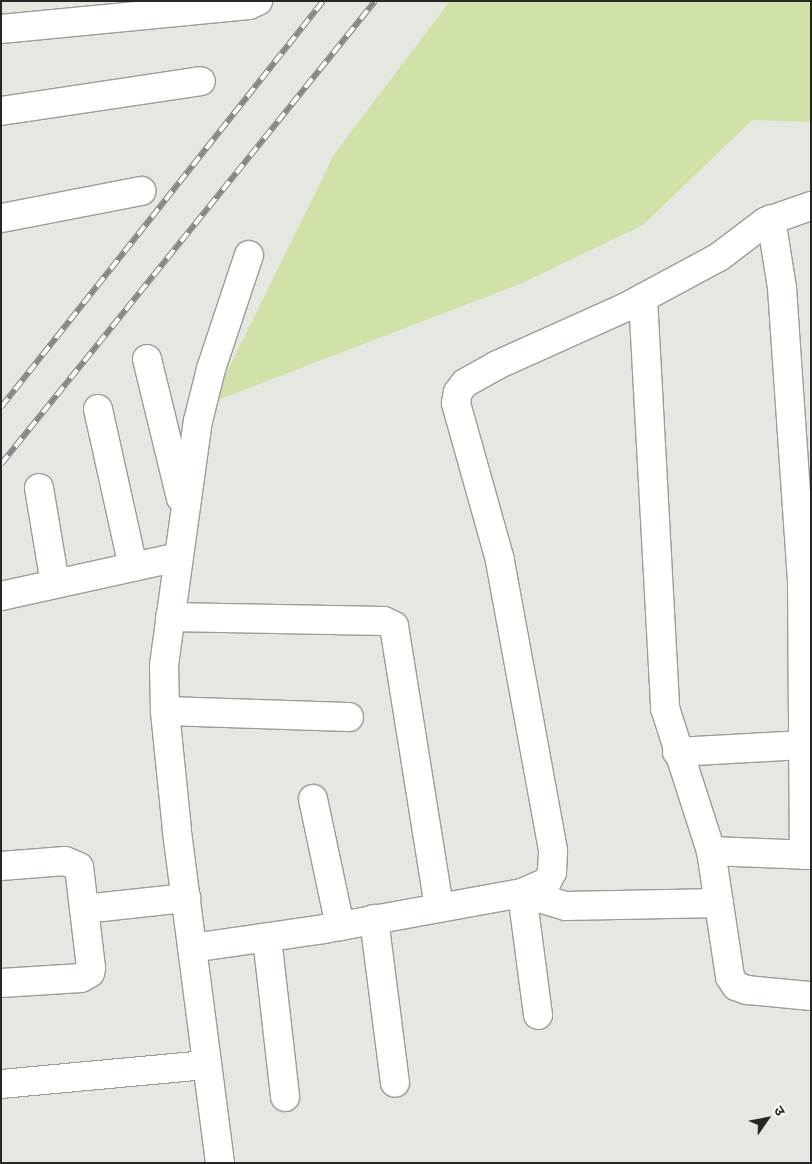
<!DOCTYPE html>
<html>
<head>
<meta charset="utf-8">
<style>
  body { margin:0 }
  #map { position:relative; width:812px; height:1164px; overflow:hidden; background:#e5e7e1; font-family:"Roboto Condensed","Noto Sans Devanagari",sans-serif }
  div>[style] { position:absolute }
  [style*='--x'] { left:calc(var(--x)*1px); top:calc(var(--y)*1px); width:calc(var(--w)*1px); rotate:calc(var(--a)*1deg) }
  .green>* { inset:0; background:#d1e2a9 }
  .roads { filter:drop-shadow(1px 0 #9a9c96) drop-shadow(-1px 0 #9a9c96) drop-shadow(0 1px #9a9c96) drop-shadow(0 -1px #9a9c96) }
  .minor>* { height:28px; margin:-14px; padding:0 14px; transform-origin:14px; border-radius:14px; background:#fff }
  .rail>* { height:5.5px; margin-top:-2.75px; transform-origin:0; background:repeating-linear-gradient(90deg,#fff 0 11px,#858783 0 22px); box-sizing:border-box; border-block:1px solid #858783 }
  span { translate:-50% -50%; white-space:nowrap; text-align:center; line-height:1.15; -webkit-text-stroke:4px #fff; paint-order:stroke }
  .frame { position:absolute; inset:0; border:2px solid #262725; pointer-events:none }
  .north { position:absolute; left:742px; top:1094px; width:50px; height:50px; -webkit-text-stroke:4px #fff; paint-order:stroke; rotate:57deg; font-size:14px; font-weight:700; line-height:20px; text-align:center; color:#262725 }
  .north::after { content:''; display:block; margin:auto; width:18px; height:22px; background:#262725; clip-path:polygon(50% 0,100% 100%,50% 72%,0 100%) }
</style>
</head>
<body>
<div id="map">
  <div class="green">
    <i style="clip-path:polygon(450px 1px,811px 1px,811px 122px,752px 120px,643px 225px,520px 284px,212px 402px,335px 153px)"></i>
  </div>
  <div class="roads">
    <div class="minor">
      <i style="--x:1;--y:29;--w:249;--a:-5.5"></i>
      <i style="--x:249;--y:5;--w:10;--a:-24"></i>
      <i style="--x:1;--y:111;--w:202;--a:-8.5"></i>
      <i style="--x:1;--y:218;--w:143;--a:-10.9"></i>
      <i style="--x:771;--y:219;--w:70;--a:80.9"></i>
      <i style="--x:782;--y:288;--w:292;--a:86.1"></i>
      <i style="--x:802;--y:579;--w:276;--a:89.6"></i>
      <i style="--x:643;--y:298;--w:411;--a:86.9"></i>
      <i style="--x:665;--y:708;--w:150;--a:72.2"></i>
      <i style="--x:711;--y:851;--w:127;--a:81.4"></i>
      <i style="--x:730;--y:977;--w:11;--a:56"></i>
      <i style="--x:736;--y:986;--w:12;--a:20"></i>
      <i style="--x:747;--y:990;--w:64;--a:5.4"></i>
      <i style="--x:147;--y:359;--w:143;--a:76.3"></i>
      <i style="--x:98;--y:409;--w:162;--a:77.5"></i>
      <i style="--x:39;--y:488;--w:97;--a:80.5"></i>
      <i style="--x:1;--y:596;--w:181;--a:-12.4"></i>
      <i style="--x:170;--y:617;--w:214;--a:1.1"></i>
      <i style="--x:384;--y:621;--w:11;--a:27"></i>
      <i style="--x:394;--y:626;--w:284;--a:80.9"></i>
      <i style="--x:165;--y:711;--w:184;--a:1.9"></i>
      <i style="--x:677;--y:752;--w:126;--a:-3.2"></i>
      <i style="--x:313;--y:799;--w:130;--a:78"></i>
      <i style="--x:711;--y:851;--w:100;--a:2.3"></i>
      <i style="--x:1;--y:866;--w:64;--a:-4.5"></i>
      <i style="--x:65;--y:861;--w:15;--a:23"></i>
      <i style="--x:79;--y:867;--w:102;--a:83.2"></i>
      <i style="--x:91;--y:968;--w:5;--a:101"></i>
      <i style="--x:90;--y:973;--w:10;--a:151"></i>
      <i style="--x:81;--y:978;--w:80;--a:176.4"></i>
      <i style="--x:84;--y:909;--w:103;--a:-6.2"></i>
      <i style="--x:374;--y:919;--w:165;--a:82.7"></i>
      <i style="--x:267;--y:938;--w:160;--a:83.5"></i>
      <i style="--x:192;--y:948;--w:133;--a:-8.2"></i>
      <i style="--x:324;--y:929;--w:201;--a:-10.3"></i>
      <i style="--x:522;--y:893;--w:27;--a:-24"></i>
      <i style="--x:547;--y:882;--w:11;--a:-63"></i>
      <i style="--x:552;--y:872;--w:22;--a:-87"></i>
      <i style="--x:553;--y:850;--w:295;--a:-100.4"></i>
      <i style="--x:500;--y:560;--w:163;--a:-105.7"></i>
      <i style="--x:456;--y:403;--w:11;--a:-80"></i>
      <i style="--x:458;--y:392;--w:11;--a:-52"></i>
      <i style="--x:465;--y:383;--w:37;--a:-29"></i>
      <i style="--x:497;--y:365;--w:141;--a:-24.2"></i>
      <i style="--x:626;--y:307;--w:106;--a:-28.3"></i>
      <i style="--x:719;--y:257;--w:58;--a:-37.3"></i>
      <i style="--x:765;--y:222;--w:49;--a:-19.2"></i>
      <i style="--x:538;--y:1015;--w:123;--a:-97.5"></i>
      <i style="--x:522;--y:893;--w:46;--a:16.5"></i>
      <i style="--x:566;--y:906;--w:153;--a:-1.1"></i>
      <i style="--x:1;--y:1084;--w:207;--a:-5.3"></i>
      <i style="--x:220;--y:1163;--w:336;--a:-97.4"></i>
      <i style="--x:177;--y:830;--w:120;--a:-95.8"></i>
      <i style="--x:165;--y:711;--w:46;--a:-91.2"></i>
      <i style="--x:164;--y:665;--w:246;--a:-82.1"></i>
      <i style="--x:198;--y:421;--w:54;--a:-76"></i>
      <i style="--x:211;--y:369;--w:120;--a:-71.6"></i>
    </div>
  </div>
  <div class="rail">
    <i style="--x:1;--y:407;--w:518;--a:-51.58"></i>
    <i style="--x:1;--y:464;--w:595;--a:-51.07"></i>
  </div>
  <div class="frame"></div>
  <div class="north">उ</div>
</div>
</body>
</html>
